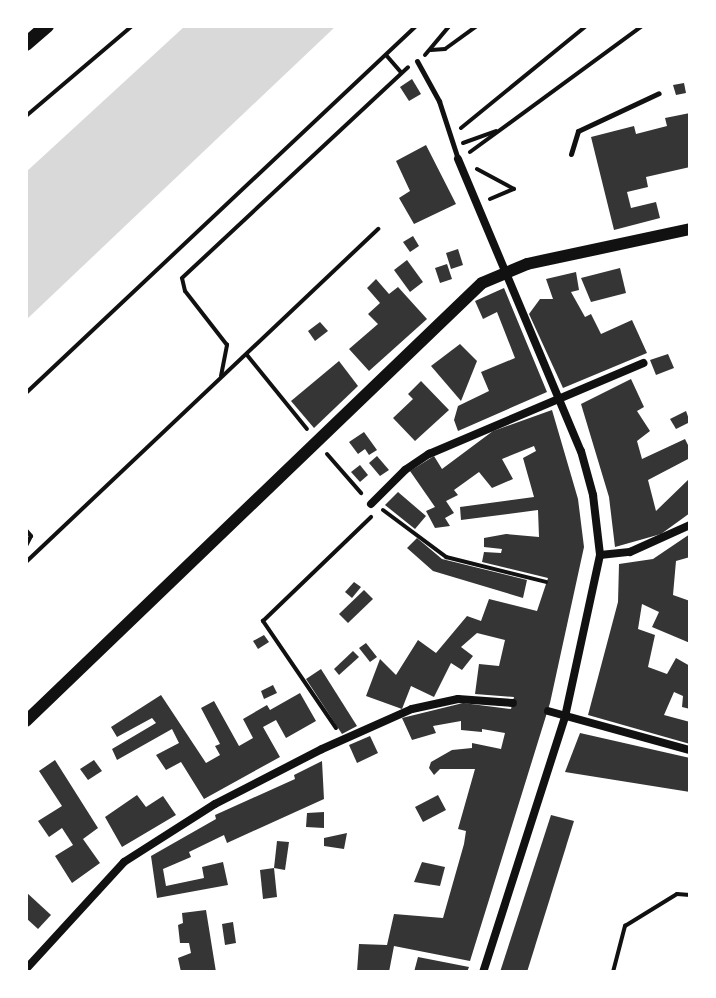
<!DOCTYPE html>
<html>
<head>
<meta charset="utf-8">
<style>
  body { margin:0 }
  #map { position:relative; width:716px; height:998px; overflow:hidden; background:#fff; font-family:"Source Sans 3",sans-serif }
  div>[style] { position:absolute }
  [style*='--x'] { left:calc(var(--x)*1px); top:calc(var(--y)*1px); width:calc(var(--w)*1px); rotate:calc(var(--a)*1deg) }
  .water>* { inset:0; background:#d9d9d9 }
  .building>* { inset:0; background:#353535 }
  .path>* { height:4px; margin:-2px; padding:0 2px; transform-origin:2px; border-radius:2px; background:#111 }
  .service>* { height:5px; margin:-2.5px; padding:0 2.5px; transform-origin:2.5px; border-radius:2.5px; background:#111 }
  .minor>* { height:8px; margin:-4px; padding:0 4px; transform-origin:4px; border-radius:4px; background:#111 }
  .tertiary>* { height:12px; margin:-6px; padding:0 6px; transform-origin:6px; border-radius:6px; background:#111 }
  .secondary>* { height:14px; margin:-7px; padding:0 7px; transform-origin:7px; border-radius:7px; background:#111 }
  span { translate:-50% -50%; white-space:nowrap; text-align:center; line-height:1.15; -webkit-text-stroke:7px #fff; paint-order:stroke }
  .frame { position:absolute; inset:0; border:28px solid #fff; pointer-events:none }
</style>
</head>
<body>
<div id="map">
  <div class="water">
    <i style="clip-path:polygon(185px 26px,336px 26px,26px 320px,26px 172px)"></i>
  </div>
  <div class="building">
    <i style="clip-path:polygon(412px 79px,421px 94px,409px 101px,400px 87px)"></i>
    <i style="clip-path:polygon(684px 83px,686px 93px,676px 95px,673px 85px)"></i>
    <i style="clip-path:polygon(690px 113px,690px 167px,646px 177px,648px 187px,627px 192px,631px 208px,656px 202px,660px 218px,614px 230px,591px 137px,634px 126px,636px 134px,667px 126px,665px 118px)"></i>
    <i style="clip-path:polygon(426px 145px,456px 204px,414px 224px,399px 198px,410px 191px,396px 161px)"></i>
    <i style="clip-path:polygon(413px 236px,419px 246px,410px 252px,403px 242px)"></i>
    <i style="clip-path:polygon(458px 249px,463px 265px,451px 269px,446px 253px)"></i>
    <i style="clip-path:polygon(407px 260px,423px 282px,410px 292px,394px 270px)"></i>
    <i style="clip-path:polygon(447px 264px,452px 279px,440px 283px,435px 268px)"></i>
    <i style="clip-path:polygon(620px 268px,626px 293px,591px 302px,581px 278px)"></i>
    <i style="clip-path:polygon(576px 272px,579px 290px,571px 292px,585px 317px,591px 314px,601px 334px,632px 320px,647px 353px,563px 388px,529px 314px,540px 299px,553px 299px,546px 279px)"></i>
    <i style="clip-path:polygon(376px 279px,389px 294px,398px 287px,427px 319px,369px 371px,349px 349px,378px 324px,368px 314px,380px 303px,367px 288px)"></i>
    <i style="clip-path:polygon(504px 288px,547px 392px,458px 431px,454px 420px,458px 406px,489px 391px,481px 372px,515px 358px,497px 312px,483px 319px,475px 301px)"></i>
    <i style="clip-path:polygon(320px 322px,328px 331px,315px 341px,308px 331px)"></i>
    <i style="clip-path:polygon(460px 344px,477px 361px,461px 401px,431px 366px)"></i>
    <i style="clip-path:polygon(668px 354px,674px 368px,656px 375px,650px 360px)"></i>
    <i style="clip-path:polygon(339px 361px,358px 386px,314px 428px,291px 401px)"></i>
    <i style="clip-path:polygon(631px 379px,644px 407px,637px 411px,650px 431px,637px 441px,642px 459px,685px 439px,690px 449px,690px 458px,648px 480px,656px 511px,690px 478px,690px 513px,661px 534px,615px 547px,609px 497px,581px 404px)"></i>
    <i style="clip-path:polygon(421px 381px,449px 410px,415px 441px,393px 418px,413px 399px,408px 394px)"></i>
    <i style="clip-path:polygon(552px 410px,578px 499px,584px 547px,550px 703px,470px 961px,394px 946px,389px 972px,357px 972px,359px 944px,387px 945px,394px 914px,443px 918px,464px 844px,466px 831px,458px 829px,475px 769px,440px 769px,434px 775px,429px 768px,431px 762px,452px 750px,472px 748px,472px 743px,501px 749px,505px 733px,482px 729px,482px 732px,461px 730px,461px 721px,433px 726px,436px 733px,412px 740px,402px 718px,463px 703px,511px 709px,514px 697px,475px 694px,479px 664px,499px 666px,505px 640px,477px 633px,461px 647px,473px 656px,462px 670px,451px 663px,434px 697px,411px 686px,402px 709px,366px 696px,380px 659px,396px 675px,418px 640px,436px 653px,467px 616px,481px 621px,489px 599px,537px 611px,548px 578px,482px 562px,484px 552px,501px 553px,502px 549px,484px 547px,484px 538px,506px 534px,539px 537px,538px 510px,461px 520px,460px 507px,534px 497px,523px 458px,536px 451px,534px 446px,502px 459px,513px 479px,492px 488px,479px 472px,454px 490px,458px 495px,446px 501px,454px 513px,445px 518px,450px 526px,435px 528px,426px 511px,435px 507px,410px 471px,434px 456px,442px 469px,493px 431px)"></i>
    <i style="clip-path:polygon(686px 411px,690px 422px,676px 429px,670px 419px)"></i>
    <i style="clip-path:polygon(364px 432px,377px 450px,369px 455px,365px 449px,358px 454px,349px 442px)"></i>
    <i style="clip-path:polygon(377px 456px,389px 470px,380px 476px,369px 463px)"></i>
    <i style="clip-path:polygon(360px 465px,368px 475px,360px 482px,351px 472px)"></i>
    <i style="clip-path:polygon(398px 492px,426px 516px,415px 529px,385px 505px)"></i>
    <i style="clip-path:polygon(690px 534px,690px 557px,676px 561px,673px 595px,690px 601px,690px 643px,652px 627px,659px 612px,642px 604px,638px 629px,655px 635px,648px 667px,667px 674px,676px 658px,690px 666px,690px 709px,682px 707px,683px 696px,674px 692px,664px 715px,690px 722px,690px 744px,588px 715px,618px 602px,619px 564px,653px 559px)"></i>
    <i style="clip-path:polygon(417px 538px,442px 559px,527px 580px,523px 598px,433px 571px,407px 548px)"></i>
    <i style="clip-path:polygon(354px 582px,361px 587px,352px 598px,345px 592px)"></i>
    <i style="clip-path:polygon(364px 590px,373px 599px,348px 623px,339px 614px)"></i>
    <i style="clip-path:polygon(264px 635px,269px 642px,258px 649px,253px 641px)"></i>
    <i style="clip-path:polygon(366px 643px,377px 657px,370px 662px,359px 648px)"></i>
    <i style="clip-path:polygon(353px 651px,359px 657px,339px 675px,334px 669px)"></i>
    <i style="clip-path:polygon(321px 669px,357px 726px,342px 734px,306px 679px)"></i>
    <i style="clip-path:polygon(273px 685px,277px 693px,264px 699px,261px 691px)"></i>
    <i style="clip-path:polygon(300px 693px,316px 721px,286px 738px,276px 720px,263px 727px,280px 757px,204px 799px,181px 762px,166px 770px,156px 755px,179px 743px,172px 729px,117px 760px,112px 749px,156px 723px,152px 718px,117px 737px,111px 727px,161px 695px,206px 763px,220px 755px,215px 746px,220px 744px,201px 708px,214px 701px,239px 746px,253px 738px,243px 719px,267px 705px,270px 710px)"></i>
    <i style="clip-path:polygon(580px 733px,690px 758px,690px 792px,565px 772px)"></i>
    <i style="clip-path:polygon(370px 736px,378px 753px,357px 763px,349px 745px)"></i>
    <i style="clip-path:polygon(55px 760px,98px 828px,83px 839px,100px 863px,72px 883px,55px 856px,73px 845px,62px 828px,49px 837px,38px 821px,62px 806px,39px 771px)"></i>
    <i style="clip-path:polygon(94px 760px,102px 771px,88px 780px,80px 769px)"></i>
    <i style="clip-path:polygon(322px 761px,324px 799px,227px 843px,224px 835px,189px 852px,191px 857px,163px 869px,166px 886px,204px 878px,202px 867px,223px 862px,228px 885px,157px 898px,151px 856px,216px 819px,215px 815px,295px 779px,294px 775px)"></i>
    <i style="clip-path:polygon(137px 795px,146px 807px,163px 796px,176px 815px,122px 847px,105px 817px)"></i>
    <i style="clip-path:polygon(438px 795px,446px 810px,423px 822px,415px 807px)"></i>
    <i style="clip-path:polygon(324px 812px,324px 828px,306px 827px,307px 813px)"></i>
    <i style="clip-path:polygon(551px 815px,574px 821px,527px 972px,500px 972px)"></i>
    <i style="clip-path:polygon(347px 833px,344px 849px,324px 846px,324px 838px)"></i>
    <i style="clip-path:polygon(277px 841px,289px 842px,285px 870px,274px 868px)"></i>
    <i style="clip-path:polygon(422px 862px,445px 867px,440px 886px,414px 882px)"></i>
    <i style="clip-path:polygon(274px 868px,277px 897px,263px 899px,260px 870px)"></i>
    <i style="clip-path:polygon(26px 892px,51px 915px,38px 929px,26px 918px)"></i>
    <i style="clip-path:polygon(206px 910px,216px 972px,181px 972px,178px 958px,191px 953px,189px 943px,180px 943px,178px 925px,183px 923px,182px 913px)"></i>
    <i style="clip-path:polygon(233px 922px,236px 943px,225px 945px,222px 924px)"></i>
    <i style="clip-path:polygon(418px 957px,469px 967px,467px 972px,414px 972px)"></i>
  </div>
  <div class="path">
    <i style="--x:431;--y:50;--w:14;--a:-4"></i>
    <i style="--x:445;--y:49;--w:39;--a:-36"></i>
    <i style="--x:386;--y:55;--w:23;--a:49"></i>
    <i style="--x:425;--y:55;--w:38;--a:-50"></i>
    <i style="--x:26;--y:116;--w:139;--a:-40.3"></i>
    <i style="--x:461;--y:128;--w:161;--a:-39.2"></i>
    <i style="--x:463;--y:143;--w:35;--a:-20"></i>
    <i style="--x:470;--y:152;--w:213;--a:-36.2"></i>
    <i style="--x:477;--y:169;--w:42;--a:28.4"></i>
    <i style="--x:490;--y:199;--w:26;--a:-23"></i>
    <i style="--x:247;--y:355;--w:95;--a:51"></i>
    <i style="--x:221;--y:376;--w:32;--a:-79"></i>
    <i style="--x:227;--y:345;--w:68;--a:-127.9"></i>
    <i style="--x:185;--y:291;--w:13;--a:-103"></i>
    <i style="--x:182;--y:278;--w:309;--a:-43"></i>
    <i style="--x:26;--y:393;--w:536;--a:-43.26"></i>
    <i style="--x:327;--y:454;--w:52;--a:48.9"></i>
    <i style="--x:383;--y:510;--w:79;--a:36.7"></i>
    <i style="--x:446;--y:557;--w:103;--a:14"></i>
    <i style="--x:26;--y:530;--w:8;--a:50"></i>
    <i style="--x:31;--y:536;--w:11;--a:117"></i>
    <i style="--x:26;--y:562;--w:485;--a:-43.4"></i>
    <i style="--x:336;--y:728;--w:130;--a:-124.3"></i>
    <i style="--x:263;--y:621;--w:150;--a:-43.9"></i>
    <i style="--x:613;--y:972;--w:48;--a:-75.4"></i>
    <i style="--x:625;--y:926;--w:61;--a:-31.6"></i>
    <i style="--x:677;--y:894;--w:13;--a:4"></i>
  </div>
  <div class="service">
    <i style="--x:417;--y:61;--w:46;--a:61.2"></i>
    <i style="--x:439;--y:101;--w:61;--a:71.9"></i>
    <i style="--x:571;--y:154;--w:24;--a:-73"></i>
    <i style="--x:578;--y:131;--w:89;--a:-25.1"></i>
  </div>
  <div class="minor">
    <i style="--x:458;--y:159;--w:317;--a:67.2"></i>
    <i style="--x:581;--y:451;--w:46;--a:74.7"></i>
    <i style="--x:593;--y:495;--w:60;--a:83.3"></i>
    <i style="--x:600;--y:555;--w:166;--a:102.2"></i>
    <i style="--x:565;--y:717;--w:268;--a:107.8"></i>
    <i style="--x:371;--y:504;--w:48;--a:-45"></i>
    <i style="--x:405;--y:470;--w:29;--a:-34"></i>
    <i style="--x:429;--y:454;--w:233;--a:-23"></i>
    <i style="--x:600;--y:555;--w:30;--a:-6"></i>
    <i style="--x:630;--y:552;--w:66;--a:-24.2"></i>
    <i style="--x:548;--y:711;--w:147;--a:15.4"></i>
    <i style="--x:26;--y:969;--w:145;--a:-47.5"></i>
    <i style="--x:124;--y:862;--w:108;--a:-32.5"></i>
    <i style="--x:215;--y:804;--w:120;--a:-27.2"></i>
    <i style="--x:322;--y:749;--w:98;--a:-24"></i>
    <i style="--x:412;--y:709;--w:47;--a:-12.3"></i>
    <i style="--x:458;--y:699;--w:55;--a:4.2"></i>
  </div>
  <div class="tertiary">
    <i style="--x:26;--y:721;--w:632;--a:-43.85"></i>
    <i style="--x:482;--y:283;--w:49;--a:-22.9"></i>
    <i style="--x:527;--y:264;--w:167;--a:-12.1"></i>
  </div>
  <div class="secondary">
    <i style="--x:26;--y:44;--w:28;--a:-41"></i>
  </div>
  <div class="frame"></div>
</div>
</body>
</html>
